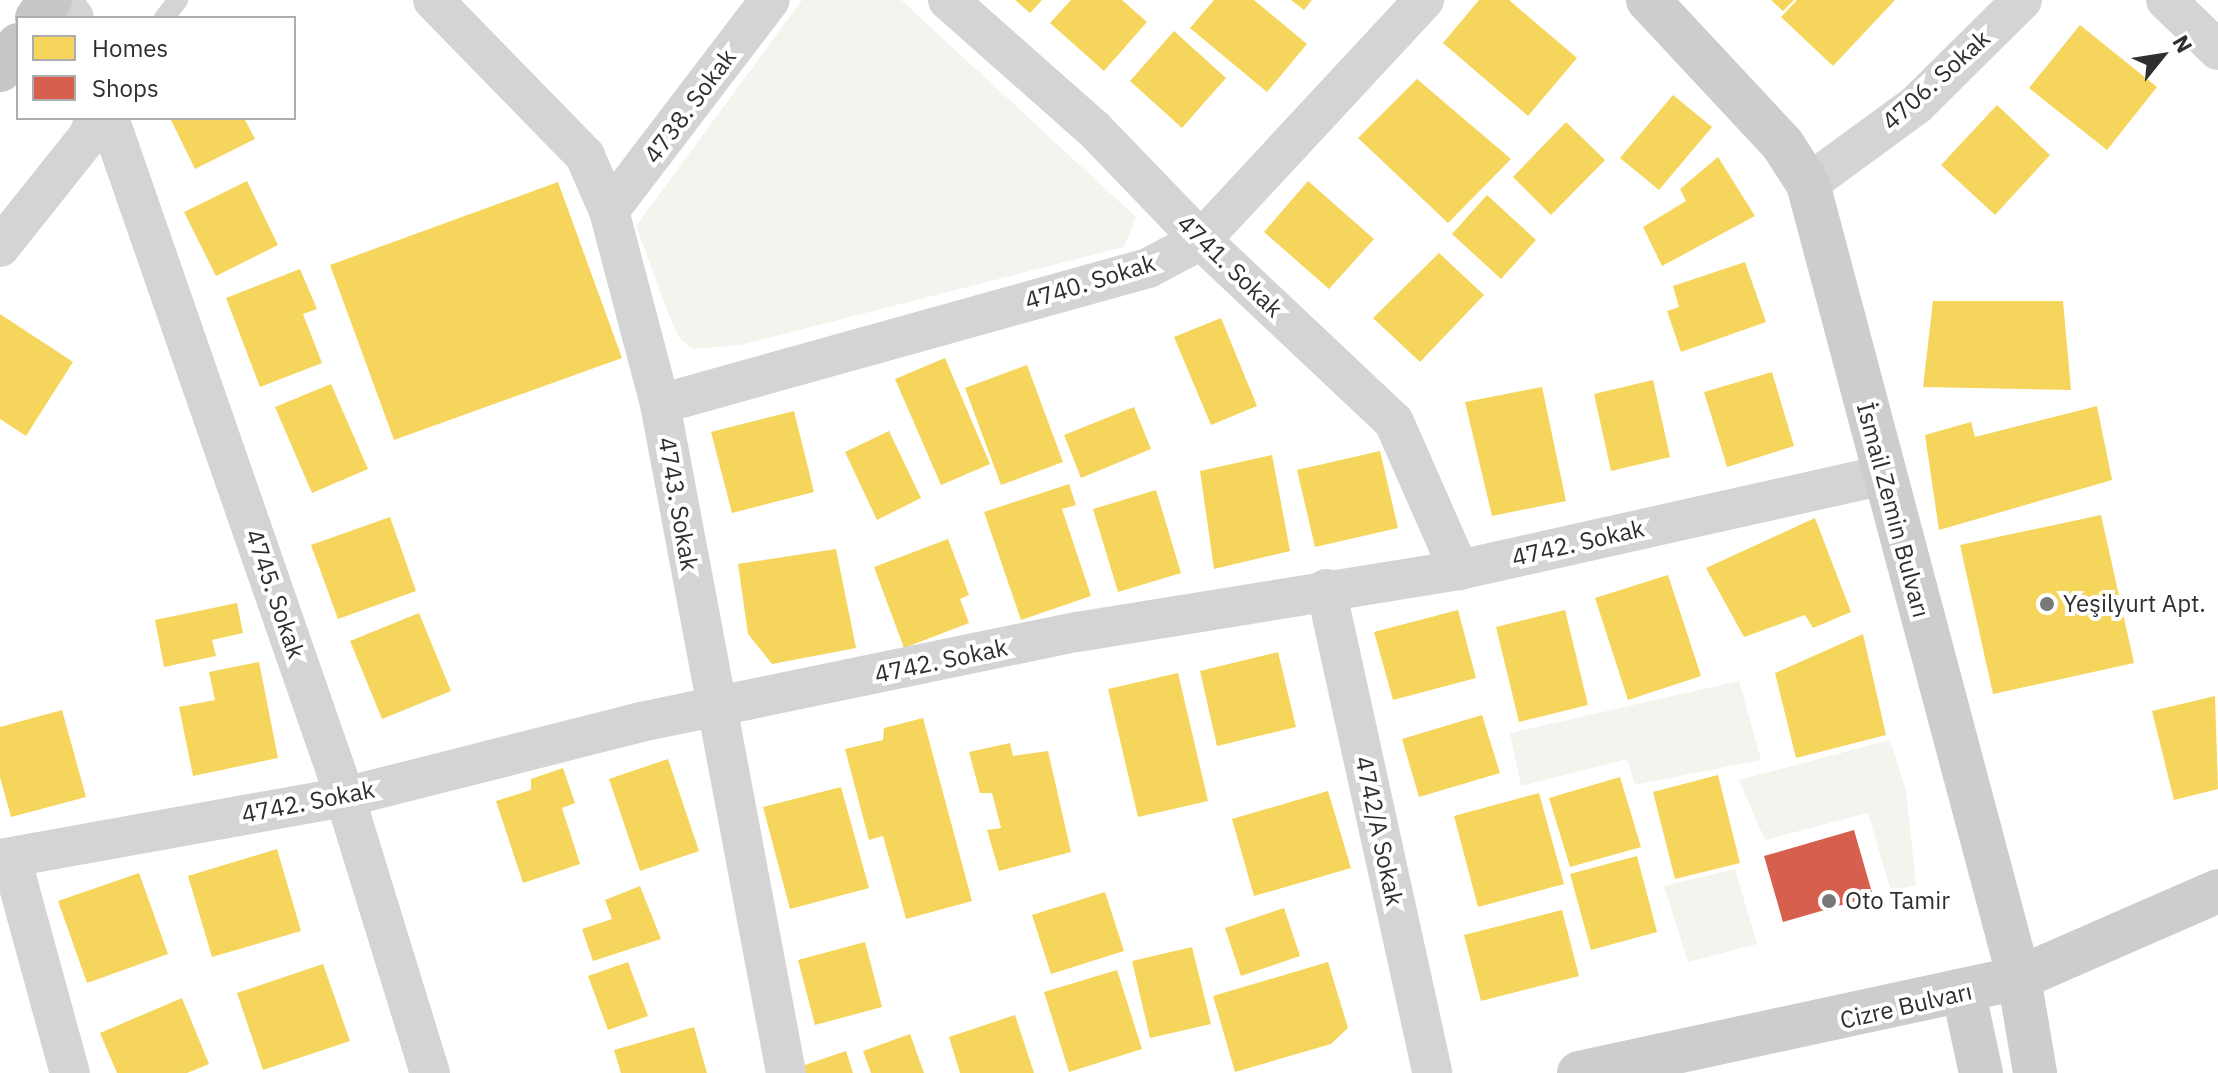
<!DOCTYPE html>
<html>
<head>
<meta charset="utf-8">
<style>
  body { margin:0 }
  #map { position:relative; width:2218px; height:1073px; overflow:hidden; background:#fff; font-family:"IBM Plex Sans",sans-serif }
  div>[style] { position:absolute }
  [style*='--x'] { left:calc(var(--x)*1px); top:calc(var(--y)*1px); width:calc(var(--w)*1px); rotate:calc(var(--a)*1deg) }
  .green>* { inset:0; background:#f2f4ed }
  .homes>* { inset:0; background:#f6d55c }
  .shops>* { inset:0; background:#d6604d }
  .service>* { height:20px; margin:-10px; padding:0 10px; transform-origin:10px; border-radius:10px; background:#d4d4d4 }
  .minor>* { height:40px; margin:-20px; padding:0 20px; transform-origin:20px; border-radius:20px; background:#d4d4d4 }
  .secondary>* { height:44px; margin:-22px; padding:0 22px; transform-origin:22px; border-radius:22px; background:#cdcdcd }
  .primary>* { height:44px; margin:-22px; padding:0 22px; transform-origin:22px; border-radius:22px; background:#c7c7c7 }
  .dots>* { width:22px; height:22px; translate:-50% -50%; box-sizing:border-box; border:4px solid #fff; border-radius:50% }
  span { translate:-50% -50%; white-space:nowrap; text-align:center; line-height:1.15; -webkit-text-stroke:8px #fff; paint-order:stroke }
  .street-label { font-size:24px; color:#2f2f2f }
  .poi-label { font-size:24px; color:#2f2f2f }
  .left { translate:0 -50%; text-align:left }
  .legend { position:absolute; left:16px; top:16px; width:280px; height:104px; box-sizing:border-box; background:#fff; border:2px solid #acacac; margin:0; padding:10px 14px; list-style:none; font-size:24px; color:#2f2f2f }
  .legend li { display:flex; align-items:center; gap:16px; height:40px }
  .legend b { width:40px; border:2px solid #acacac }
  .north { position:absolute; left:2122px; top:16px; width:80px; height:80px; -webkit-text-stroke:6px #fff; paint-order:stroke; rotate:60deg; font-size:22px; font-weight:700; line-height:32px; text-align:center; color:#2f2f2f }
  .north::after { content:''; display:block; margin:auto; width:28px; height:36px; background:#2f2f2f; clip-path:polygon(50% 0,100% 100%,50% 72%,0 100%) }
</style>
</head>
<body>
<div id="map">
  <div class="green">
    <i style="clip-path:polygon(802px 0,901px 0,1136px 217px,1124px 247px,740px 345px,693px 349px,680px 339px,670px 318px,636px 226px)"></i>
    <i style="clip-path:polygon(1739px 681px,1761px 760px,1635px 785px,1627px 759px,1521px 786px,1510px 733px)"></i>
    <i style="clip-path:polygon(1890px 740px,1906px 790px,1916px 885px,1891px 891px,1868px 813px,1765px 840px,1739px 780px)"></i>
    <i style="clip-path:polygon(1735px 869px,1757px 944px,1688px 962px,1664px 886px)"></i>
  </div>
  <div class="homes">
    <i style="clip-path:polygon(1015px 0,1042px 0,1030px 13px)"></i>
    <i style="clip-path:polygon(1071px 0,1122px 0,1147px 22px,1104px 71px,1050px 23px)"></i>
    <i style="clip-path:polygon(1214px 0,1254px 0,1307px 44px,1267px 92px,1190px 28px)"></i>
    <i style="clip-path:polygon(1291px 0,1312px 0,1304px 10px)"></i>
    <i style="clip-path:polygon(1479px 0,1509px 0,1577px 58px,1528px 116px,1443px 43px)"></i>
    <i style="clip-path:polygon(1771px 0,1794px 0,1783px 11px)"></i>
    <i style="clip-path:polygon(1797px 0,1895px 0,1833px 66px,1781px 17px)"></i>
    <i style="clip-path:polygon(2080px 25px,2157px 87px,2107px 150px,2029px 88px)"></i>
    <i style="clip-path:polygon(1174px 31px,1226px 78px,1182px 128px,1130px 81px)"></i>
    <i style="clip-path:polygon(1417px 79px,1511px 159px,1448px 223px,1358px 138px)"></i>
    <i style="clip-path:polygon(1673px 95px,1712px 127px,1659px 190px,1620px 158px)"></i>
    <i style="clip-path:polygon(1997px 105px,2050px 155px,1995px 215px,1941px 165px)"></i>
    <i style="clip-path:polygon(170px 118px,244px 118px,255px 139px,195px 169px)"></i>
    <i style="clip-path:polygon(1566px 122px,1605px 160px,1551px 215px,1513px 177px)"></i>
    <i style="clip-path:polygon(1718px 157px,1755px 216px,1662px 266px,1643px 227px,1686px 201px,1680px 189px)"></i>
    <i style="clip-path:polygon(247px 181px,278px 245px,216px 276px,184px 212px)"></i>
    <i style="clip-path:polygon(1308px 181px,1374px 239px,1329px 289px,1264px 232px)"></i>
    <i style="clip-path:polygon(558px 182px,622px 358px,394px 440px,330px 265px)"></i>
    <i style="clip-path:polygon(1487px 195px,1536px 240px,1501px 279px,1452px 234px)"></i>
    <i style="clip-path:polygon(1439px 253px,1484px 295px,1420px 362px,1373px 318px)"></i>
    <i style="clip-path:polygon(1745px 262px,1766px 322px,1681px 352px,1667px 311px,1679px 307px,1673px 286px)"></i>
    <i style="clip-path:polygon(300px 269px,317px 309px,303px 314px,322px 363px,260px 387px,226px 298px)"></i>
    <i style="clip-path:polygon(1933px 301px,2063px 301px,2071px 390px,1923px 387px)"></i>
    <i style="clip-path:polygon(0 314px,73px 362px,26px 436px,0 419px)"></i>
    <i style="clip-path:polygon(1221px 318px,1257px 406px,1211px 425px,1174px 337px)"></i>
    <i style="clip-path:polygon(945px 358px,990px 464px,941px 485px,895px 379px)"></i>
    <i style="clip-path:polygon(1027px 365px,1063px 462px,1001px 485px,965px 388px)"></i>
    <i style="clip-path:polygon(1772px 372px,1794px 446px,1727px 467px,1704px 392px)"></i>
    <i style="clip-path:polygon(1653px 380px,1670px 457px,1611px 471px,1594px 394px)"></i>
    <i style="clip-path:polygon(331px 384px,368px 469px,312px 493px,275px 407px)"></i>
    <i style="clip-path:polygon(1542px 387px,1566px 501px,1492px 516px,1465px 402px)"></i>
    <i style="clip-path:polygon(2097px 406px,2112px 480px,1939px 530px,1925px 435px,1971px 422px,1975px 437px)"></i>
    <i style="clip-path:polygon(1134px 407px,1151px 449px,1081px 478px,1064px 435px)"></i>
    <i style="clip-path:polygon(794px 411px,814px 492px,732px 513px,711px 432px)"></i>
    <i style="clip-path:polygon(889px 431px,921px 498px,877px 520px,845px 452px)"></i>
    <i style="clip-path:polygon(1380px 451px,1398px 528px,1315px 547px,1297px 470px)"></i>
    <i style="clip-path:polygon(1272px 455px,1290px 551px,1214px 569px,1200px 471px)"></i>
    <i style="clip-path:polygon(1069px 484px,1076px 505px,1062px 509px,1091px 596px,1021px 620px,984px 512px)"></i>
    <i style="clip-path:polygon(1156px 490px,1181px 573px,1118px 592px,1093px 509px)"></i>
    <i style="clip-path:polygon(2101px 515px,2134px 663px,1993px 694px,1960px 545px)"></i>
    <i style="clip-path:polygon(390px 517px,416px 591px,338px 619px,311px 545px)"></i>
    <i style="clip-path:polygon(1815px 518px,1851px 612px,1813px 628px,1805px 615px,1744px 637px,1706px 568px)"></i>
    <i style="clip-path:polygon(948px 539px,969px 595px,960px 599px,969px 623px,904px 648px,874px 567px)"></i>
    <i style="clip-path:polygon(836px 549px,856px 648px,772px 664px,748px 634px,738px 564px)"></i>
    <i style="clip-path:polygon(1668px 575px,1701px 676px,1628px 700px,1595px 598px)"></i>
    <i style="clip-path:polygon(237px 603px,243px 633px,212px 640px,216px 656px,164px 667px,155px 620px)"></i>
    <i style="clip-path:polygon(1458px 610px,1476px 678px,1393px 700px,1374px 632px)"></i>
    <i style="clip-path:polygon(1565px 610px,1588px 705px,1519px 722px,1496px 627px)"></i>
    <i style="clip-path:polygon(419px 613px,451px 691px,382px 719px,350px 641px)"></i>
    <i style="clip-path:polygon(1863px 634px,1886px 735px,1796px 758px,1775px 673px)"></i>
    <i style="clip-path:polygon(1278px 652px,1296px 727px,1217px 746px,1200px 671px)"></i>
    <i style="clip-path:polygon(259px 662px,278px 758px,193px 776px,179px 707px,215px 700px,209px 672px)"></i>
    <i style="clip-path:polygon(1178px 673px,1208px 801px,1138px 817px,1108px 689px)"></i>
    <i style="clip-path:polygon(2215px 696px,2218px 789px,2174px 800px,2152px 711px)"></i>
    <i style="clip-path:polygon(62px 710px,86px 797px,11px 817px,0 777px,0 727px)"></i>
    <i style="clip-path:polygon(1482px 715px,1500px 773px,1419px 797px,1402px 739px)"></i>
    <i style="clip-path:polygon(923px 718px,972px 901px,906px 919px,883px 836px,869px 840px,845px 749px,883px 740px,884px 728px)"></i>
    <i style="clip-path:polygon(1010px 743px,1013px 756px,1048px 751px,1071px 852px,999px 871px,987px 830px,1001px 828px,992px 793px,980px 793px,969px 752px)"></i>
    <i style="clip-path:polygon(668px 759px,699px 851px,640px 871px,609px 779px)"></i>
    <i style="clip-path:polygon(563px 768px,575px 803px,562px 808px,580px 864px,523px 883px,496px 801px,531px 790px,531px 779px)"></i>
    <i style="clip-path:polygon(1718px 775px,1740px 863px,1675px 879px,1653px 792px)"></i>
    <i style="clip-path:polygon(1620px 777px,1641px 847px,1570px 867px,1549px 798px)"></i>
    <i style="clip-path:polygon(841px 787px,869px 888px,790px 909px,763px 807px)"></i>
    <i style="clip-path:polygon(1328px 791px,1351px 868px,1254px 896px,1232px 819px)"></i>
    <i style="clip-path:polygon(1539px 793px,1564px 884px,1478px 907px,1454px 816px)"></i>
    <i style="clip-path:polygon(277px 849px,301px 931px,212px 957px,188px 876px)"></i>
    <i style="clip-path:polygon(1637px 856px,1657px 932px,1591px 950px,1570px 874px)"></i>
    <i style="clip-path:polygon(139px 873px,168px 954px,87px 983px,58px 901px)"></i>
    <i style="clip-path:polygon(640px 886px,661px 939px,593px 961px,582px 929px,612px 919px,605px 900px)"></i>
    <i style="clip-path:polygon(1105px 892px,1124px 951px,1051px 974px,1032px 915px)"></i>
    <i style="clip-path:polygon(1284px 908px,1300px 956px,1241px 976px,1225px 928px)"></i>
    <i style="clip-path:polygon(1562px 910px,1579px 976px,1481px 1001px,1464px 935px)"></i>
    <i style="clip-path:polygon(865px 942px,882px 1007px,815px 1025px,798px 960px)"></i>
    <i style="clip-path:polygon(1192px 947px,1211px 1024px,1150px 1038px,1132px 961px)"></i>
    <i style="clip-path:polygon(628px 962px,648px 1016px,608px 1030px,588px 976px)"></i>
    <i style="clip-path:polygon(1328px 962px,1348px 1028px,1331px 1044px,1235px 1072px,1213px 996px)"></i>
    <i style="clip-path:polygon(323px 964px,350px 1041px,263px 1070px,237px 993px)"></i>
    <i style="clip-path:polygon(1117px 970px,1142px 1049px,1069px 1072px,1044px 992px)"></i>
    <i style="clip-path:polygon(182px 998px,209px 1064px,187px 1073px,117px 1073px,100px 1033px)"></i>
    <i style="clip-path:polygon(1015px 1015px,1034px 1073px,960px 1073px,949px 1037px)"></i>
    <i style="clip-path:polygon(694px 1027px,707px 1073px,621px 1073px,614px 1050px)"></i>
    <i style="clip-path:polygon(910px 1034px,924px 1073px,871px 1073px,863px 1051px)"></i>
    <i style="clip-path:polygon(846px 1051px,853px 1073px,801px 1073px,799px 1067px)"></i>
  </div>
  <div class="shops">
    <i style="clip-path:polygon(1854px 830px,1873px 896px,1783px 922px,1764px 856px)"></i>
  </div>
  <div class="service">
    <i style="--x:164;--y:18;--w:23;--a:-52"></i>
  </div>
  <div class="minor">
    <i style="--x:61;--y:0;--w:22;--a:54"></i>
    <i style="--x:433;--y:0;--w:218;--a:45.7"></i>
    <i style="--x:585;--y:156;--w:60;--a:66.4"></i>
    <i style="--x:609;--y:211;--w:200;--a:75.2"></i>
    <i style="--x:660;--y:404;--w:681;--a:79.33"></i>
    <i style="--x:948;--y:0;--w:195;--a:41.5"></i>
    <i style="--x:1094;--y:129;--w:154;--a:46.1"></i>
    <i style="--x:1201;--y:240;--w:265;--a:43.3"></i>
    <i style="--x:1394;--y:422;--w:162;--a:66.3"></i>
    <i style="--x:2166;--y:0;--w:72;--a:43.9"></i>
    <i style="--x:109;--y:118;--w:719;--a:70.83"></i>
    <i style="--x:345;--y:797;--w:289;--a:72.9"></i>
    <i style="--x:1808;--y:184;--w:134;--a:-36.2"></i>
    <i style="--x:1916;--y:105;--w:149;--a:-44.7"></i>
    <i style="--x:609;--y:211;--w:265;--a:-52.7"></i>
    <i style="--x:0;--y:247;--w:143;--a:-51.5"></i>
    <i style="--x:89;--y:135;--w:18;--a:-71"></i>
    <i style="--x:660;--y:404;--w:507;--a:-15.57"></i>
    <i style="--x:1148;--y:268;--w:60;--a:-27.8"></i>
    <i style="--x:1201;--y:240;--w:328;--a:-47.1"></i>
    <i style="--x:1326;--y:589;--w:495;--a:77.6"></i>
    <i style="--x:11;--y:858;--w:223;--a:74.7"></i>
    <i style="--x:0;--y:859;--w:351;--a:-10.2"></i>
    <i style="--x:345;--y:797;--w:305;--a:-14.2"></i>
    <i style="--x:641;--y:722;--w:445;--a:-11.7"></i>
    <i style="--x:1077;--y:632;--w:387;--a:-9.2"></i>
    <i style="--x:1459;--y:570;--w:435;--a:-12.6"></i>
  </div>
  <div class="secondary">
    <i style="--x:1648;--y:0;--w:198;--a:47"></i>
    <i style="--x:1783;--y:145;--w:46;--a:57.3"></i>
    <i style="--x:1808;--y:184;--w:822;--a:75.12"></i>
    <i style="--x:2019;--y:978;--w:96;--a:80.4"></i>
    <i style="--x:1964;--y:994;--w:81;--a:77.9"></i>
    <i style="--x:1579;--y:1073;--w:450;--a:-12.2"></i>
    <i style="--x:2019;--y:978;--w:217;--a:-23.6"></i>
  </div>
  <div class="primary">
    <i style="--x:37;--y:18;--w:22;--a:-54"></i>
    <i style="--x:0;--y:70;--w:31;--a:-54"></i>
  </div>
  <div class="dots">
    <i style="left:2047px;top:604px;background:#787878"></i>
    <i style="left:1829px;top:901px;background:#787878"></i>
  </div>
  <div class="street-label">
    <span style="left:1936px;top:80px;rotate:-42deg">4706. Sokak</span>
    <span style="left:690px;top:106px;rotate:-53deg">4738. Sokak</span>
    <span style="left:1230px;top:266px;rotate:44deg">4741. Sokak</span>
    <span style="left:1090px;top:282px;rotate:-17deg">4740. Sokak</span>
    <span style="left:678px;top:504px;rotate:80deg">4743. Sokak</span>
    <span style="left:1893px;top:510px;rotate:75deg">İsmail Zemin Bulvarı</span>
    <span style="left:1578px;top:543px;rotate:-13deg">4742. Sokak</span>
    <span style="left:275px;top:594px;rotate:71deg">4745. Sokak</span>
    <span style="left:941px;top:661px;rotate:-12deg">4742. Sokak</span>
    <span style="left:308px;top:802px;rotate:-11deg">4742. Sokak</span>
    <span style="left:1379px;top:831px;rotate:78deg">4742/A Sokak</span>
    <span style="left:1906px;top:1006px;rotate:-13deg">Cizre Bulvarı</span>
  </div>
  <div class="poi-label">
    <span class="left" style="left:2063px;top:604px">Yeşilyurt Apt.</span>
    <span class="left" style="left:1845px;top:901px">Oto Tamir</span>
  </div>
  <ul class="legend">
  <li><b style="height:22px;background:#f6d55c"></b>Homes</li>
  <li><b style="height:22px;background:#d6604d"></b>Shops</li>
  </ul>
  <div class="north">N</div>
</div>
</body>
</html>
